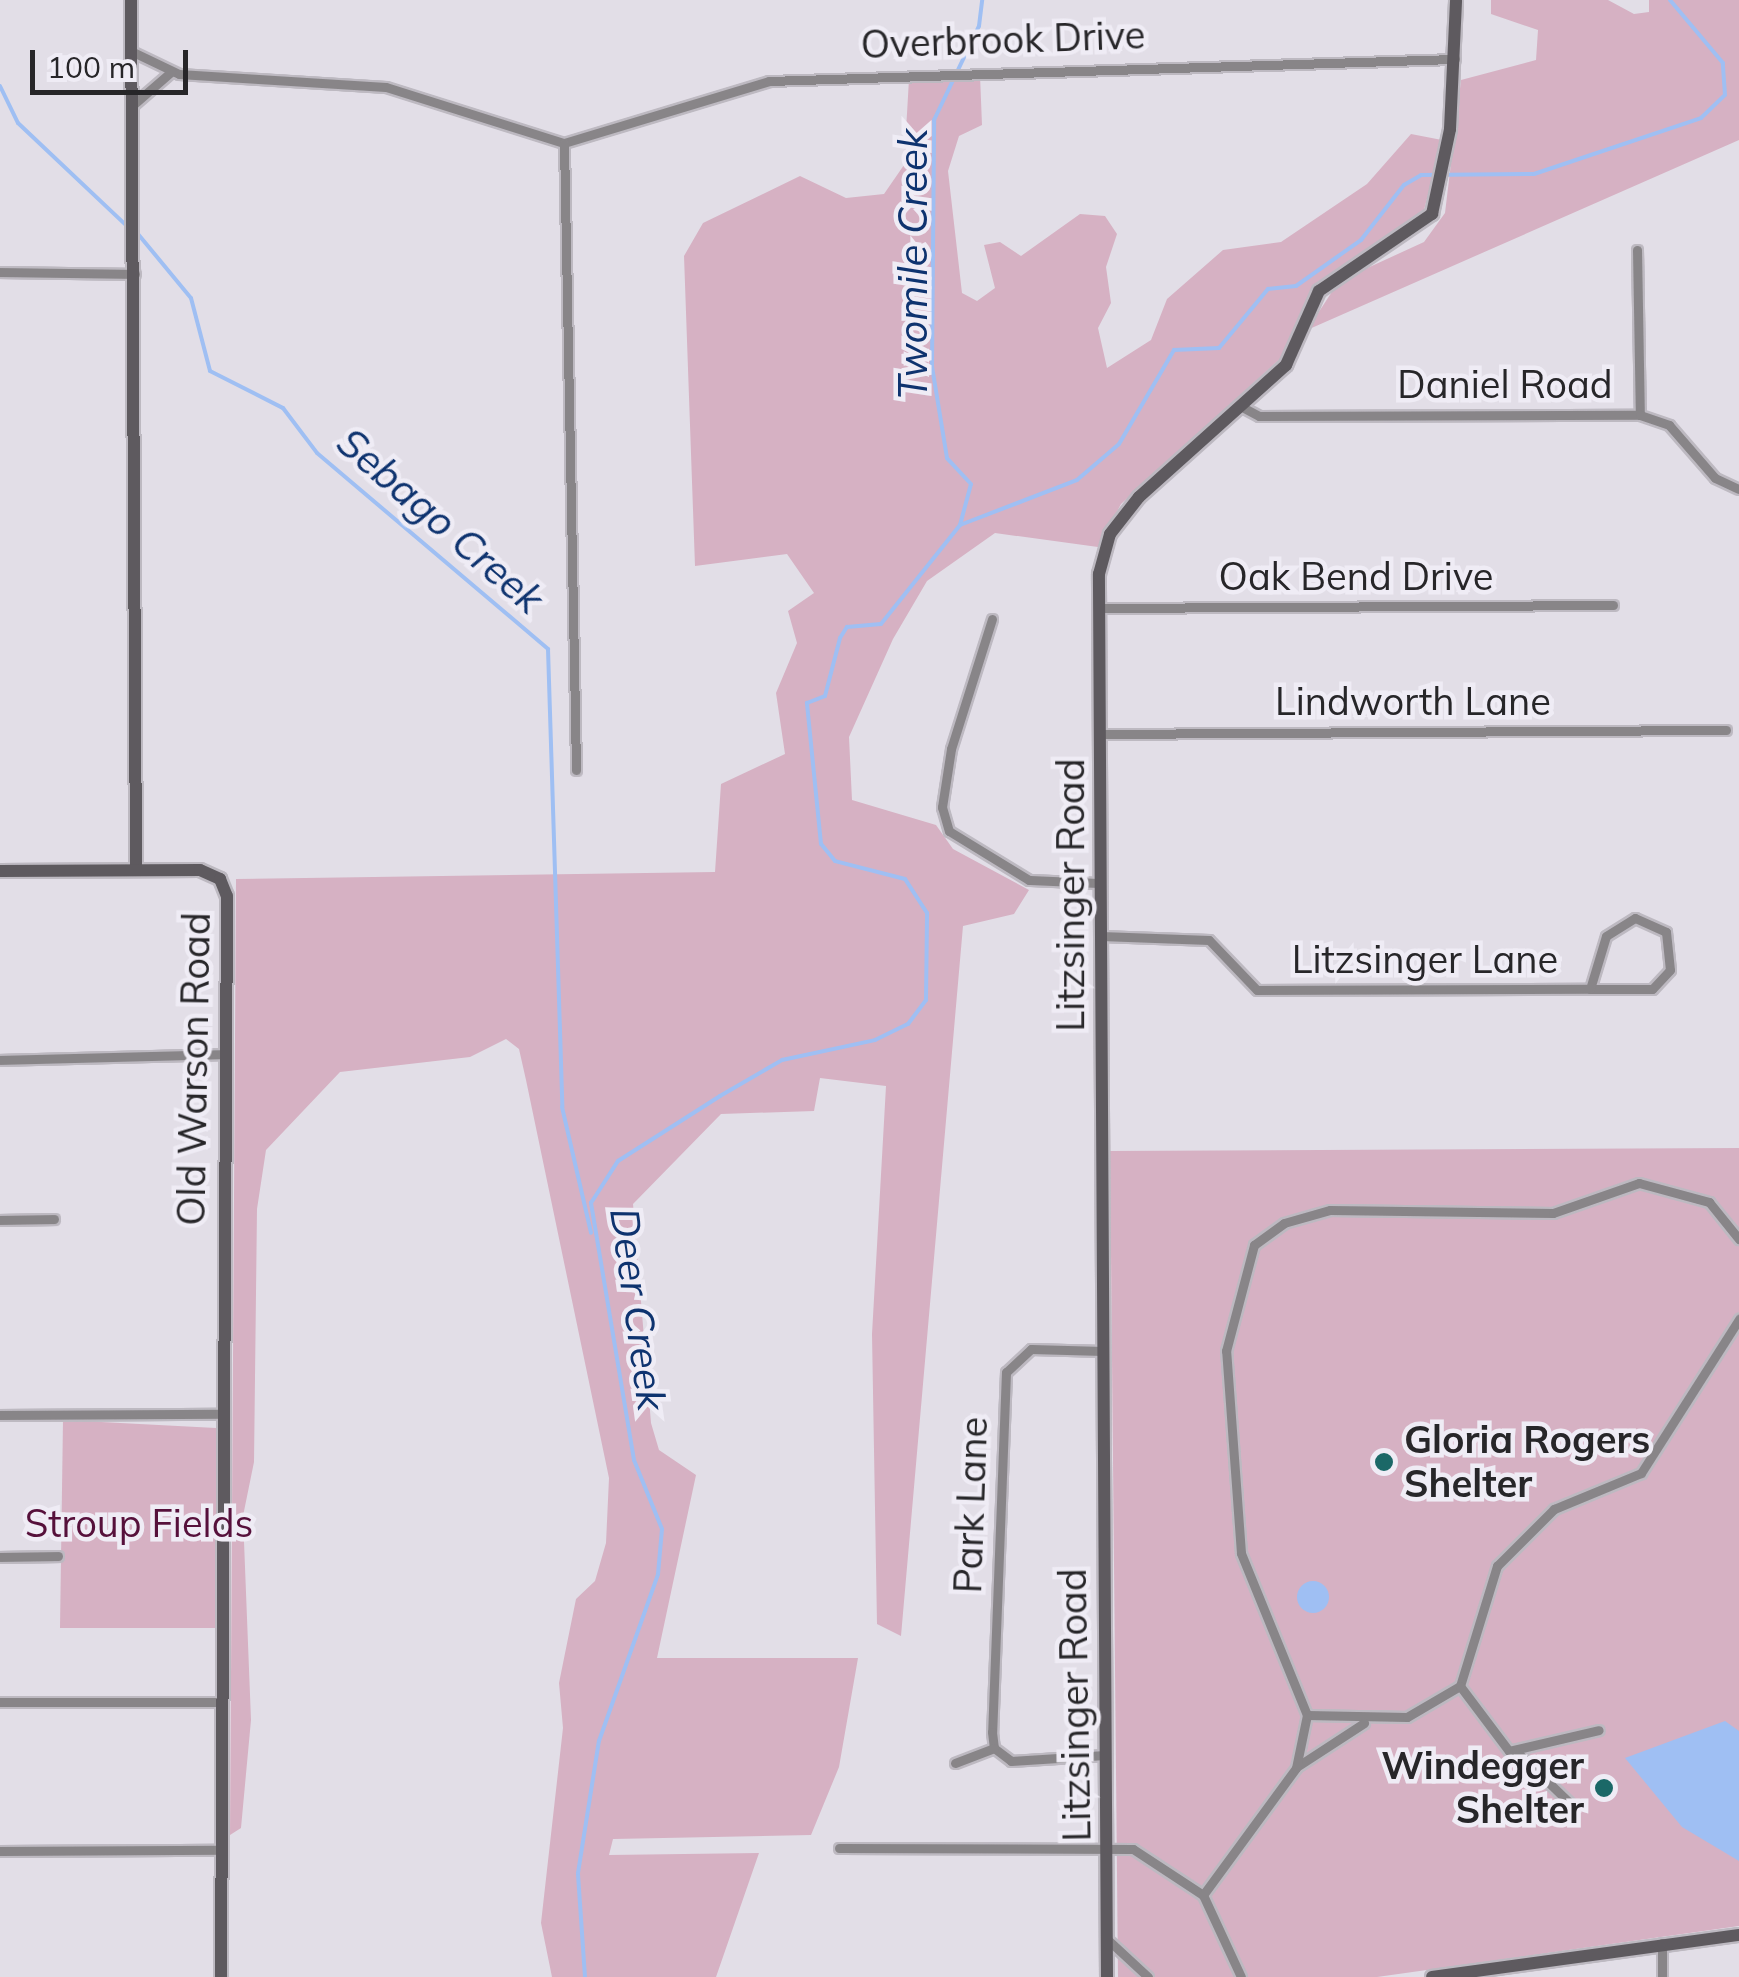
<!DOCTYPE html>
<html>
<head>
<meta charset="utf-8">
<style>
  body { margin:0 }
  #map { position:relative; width:1739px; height:1977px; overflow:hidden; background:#e2dee7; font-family:Mulish,sans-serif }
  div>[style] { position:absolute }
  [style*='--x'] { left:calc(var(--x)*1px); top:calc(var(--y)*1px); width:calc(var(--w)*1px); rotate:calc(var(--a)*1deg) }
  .green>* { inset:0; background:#d6b1c3 }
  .water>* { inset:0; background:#9fbff3 }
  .round { border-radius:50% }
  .stream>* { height:4px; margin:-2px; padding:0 2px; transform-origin:2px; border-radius:2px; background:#9fbff3 }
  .roads { filter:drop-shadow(2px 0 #bdb9c1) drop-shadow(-2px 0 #bdb9c1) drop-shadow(0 2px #bdb9c1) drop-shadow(0 -2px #bdb9c1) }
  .street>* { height:9px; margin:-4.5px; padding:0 4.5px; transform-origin:4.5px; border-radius:4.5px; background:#888588 }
  .secondary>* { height:12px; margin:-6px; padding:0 6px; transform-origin:6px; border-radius:6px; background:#5e5a5f }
  .dots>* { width:28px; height:28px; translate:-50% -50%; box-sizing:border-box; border:5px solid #efecf5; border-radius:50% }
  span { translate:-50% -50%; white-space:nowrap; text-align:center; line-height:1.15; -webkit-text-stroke:9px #efecf5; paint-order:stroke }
  .street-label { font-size:38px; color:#272629 }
  .poi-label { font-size:38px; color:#272629; font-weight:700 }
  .left { translate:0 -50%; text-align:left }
  .right { translate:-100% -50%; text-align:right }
  .park-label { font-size:38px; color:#56103b }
  .water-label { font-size:40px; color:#0e336f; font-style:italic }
  .scale { position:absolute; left:30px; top:50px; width:158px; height:45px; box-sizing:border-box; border:5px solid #272629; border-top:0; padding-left:12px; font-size:30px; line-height:35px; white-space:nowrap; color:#272629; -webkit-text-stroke:8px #efecf5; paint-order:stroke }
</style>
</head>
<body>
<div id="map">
  <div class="green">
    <i style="clip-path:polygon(1491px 0,1608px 0,1634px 14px,1649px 12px,1649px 0,1739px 0,1739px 140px,1307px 330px,1339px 281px,1424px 242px,1445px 213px,1461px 80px,1536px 60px,1538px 30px,1491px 14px)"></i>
    <i style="clip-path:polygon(980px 75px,982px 125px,959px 136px,948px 171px,962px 293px,977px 301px,995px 288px,984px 245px,1000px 242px,1021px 256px,1080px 214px,1105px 216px,1117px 234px,1106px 267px,1111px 303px,1098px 328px,1107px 368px,1151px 340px,1167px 299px,1223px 250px,1281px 242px,1367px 184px,1411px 134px,1442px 140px,1423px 214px,1311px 289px,1283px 356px,1121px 504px,1098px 547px,995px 533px,927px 581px,893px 639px,849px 737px,852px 800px,936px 825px,953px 849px,1029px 890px,1014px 914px,963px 926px,901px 1636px,877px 1624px,872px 1334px,886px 1086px,820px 1078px,814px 1111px,721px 1114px,633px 1204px,651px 1423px,659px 1450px,696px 1475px,657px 1658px,858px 1658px,839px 1767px,811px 1835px,613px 1839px,609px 1855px,759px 1853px,716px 1977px,552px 1977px,541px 1923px,563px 1728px,559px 1683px,576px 1599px,595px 1581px,606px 1543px,609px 1478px,526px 1080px,519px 1049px,506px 1039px,470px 1057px,340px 1072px,266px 1150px,257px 1209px,254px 1462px,243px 1516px,251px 1720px,241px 1828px,230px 1835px,236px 879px,715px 872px,721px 784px,785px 754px,776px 693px,797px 643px,788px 611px,814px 593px,787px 554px,695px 566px,684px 256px,703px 223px,800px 176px,846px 198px,884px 194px,904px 165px,909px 79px)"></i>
    <i style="clip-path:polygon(1739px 1148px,1739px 1926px,1377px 1977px,1118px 1977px,1110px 1151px)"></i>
    <i style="clip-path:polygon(63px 1420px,216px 1428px,217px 1628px,60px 1628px)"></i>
  </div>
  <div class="water">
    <i class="round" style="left:1297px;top:1581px;width:32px;height:32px"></i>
    <i style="clip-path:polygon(1725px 1721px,1739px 1731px,1739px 1861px,1682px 1827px,1625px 1758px)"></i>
  </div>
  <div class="stream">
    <i style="--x:0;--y:86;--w:41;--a:64.1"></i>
    <i style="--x:18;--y:123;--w:149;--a:43.4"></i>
    <i style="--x:138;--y:234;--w:83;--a:50.4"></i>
    <i style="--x:191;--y:298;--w:75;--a:75.4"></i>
    <i style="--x:210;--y:371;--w:82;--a:26.9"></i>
    <i style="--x:283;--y:408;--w:56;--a:52.9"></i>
    <i style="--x:317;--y:453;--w:303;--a:40.3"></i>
    <i style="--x:548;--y:649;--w:458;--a:88.2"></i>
    <i style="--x:562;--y:1107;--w:129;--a:77"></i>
    <i style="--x:960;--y:525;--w:42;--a:-75"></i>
    <i style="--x:971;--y:484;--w:35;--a:-133"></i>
    <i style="--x:947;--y:458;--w:93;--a:-99.3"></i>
    <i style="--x:932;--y:366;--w:246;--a:-89.5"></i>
    <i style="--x:934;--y:120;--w:104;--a:-64.4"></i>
    <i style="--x:979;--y:26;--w:26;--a:-83"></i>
    <i style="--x:585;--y:1977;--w:104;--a:-93.9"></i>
    <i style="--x:578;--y:1873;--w:134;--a:-81"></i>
    <i style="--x:599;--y:1741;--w:177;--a:-70.5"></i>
    <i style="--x:658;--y:1574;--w:45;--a:-84.9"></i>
    <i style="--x:662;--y:1529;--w:74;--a:-112.1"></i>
    <i style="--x:634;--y:1460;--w:261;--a:-99.5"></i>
    <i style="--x:591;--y:1203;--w:50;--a:-57.3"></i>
    <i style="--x:618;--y:1161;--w:121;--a:-32.5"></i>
    <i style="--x:720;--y:1096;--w:72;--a:-30.1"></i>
    <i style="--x:782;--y:1060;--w:95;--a:-12.1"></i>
    <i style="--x:875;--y:1040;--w:37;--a:-26"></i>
    <i style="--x:908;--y:1024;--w:30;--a:-53"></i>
    <i style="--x:926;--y:1000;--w:87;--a:-89.3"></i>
    <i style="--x:927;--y:913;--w:40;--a:-122.9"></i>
    <i style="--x:905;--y:879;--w:72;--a:-165.6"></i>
    <i style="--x:835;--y:861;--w:22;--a:-129"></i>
    <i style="--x:821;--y:844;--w:142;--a:-95.7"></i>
    <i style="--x:807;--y:703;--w:19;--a:-21"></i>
    <i style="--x:825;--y:696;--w:60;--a:-75.5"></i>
    <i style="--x:840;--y:638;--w:13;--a:-58"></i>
    <i style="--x:847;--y:627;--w:34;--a:-5"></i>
    <i style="--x:881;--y:624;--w:127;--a:-51.4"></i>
    <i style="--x:960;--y:525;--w:125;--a:-21"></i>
    <i style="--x:1077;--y:480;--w:55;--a:-40.6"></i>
    <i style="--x:1119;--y:444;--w:109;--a:-59.7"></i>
    <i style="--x:1174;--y:350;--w:45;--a:-2.5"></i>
    <i style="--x:1219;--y:348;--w:77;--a:-50.3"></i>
    <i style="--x:1268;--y:289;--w:28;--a:-6"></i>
    <i style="--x:1296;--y:286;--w:80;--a:-35.3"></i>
    <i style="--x:1361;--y:240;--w:70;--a:-52"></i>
    <i style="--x:1404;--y:185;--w:20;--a:-30"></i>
    <i style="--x:1421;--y:175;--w:113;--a:-0.5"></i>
    <i style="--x:1534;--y:174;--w:176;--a:-18.5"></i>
    <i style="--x:1701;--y:118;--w:33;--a:-44"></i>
    <i style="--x:1725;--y:95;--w:32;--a:-94"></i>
    <i style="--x:1723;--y:63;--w:82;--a:-130.1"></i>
  </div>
  <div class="roads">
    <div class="street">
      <i style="--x:133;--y:52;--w:51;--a:25.6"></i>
      <i style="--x:179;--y:74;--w:207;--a:3.6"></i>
      <i style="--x:386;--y:87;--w:187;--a:17.5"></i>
      <i style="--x:564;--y:143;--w:214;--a:-16.8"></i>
      <i style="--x:769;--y:81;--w:686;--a:-1.84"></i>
      <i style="--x:134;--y:104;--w:49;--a:-40.9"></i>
      <i style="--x:564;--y:143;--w:627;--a:88.9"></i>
      <i style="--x:1637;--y:250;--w:165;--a:89"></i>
      <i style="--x:0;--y:272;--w:135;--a:0.8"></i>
      <i style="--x:1244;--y:408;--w:17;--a:28"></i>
      <i style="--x:1259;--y:416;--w:381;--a:-0.2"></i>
      <i style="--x:1640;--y:415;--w:31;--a:19"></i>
      <i style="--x:1669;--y:425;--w:70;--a:49"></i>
      <i style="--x:1715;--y:478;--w:26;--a:25"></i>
      <i style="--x:1099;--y:608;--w:514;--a:-0.33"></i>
      <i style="--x:992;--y:619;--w:136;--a:107.5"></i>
      <i style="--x:951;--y:749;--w:59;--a:98.8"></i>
      <i style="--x:942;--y:807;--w:25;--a:74"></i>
      <i style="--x:949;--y:831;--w:94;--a:31.5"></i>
      <i style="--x:1029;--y:880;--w:70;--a:2.5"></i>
      <i style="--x:1100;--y:734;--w:626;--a:-0.37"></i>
      <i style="--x:1635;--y:918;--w:34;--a:24"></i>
      <i style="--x:1666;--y:932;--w:38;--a:84"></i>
      <i style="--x:1670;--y:970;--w:26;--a:133"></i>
      <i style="--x:1652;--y:989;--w:62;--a:180"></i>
      <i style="--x:1590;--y:989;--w:55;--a:-73.2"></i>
      <i style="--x:1606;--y:936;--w:34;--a:-32"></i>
      <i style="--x:1101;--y:936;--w:108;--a:2.1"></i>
      <i style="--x:1209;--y:940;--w:69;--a:46.2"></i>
      <i style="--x:1257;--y:990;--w:333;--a:-0.2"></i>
      <i style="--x:0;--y:1060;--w:224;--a:-1.5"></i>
      <i style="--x:0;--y:1220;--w:54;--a:-1.1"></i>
      <i style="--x:1103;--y:1351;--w:72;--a:-178.4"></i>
      <i style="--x:1031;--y:1349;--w:34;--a:137"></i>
      <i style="--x:1006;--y:1372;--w:360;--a:92.2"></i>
      <i style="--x:992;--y:1732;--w:16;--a:83"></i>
      <i style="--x:994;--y:1748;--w:21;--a:37"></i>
      <i style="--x:1011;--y:1761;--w:94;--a:-3.7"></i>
      <i style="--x:0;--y:1415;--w:220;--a:-0.3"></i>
      <i style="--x:0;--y:1557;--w:58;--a:-1"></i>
      <i style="--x:1460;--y:1686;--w:126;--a:-72.9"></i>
      <i style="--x:1497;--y:1566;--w:81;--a:-45"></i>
      <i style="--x:1554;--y:1509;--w:94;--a:-22.5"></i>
      <i style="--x:1641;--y:1473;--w:183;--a:-57.5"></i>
      <i style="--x:0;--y:1702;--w:220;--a:0"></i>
      <i style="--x:1307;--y:1715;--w:100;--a:1.1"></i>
      <i style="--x:1407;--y:1717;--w:61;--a:-30.3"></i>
      <i style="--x:1460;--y:1686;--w:81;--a:53"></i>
      <i style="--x:1509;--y:1751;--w:92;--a:-13.1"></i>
      <i style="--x:1517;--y:1752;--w:79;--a:44"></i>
      <i style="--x:955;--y:1763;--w:42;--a:-21"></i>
      <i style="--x:1298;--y:1766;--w:79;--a:-33.1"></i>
      <i style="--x:839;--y:1848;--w:294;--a:0.2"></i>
      <i style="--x:1133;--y:1849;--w:84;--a:33.3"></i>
      <i style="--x:1203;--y:1895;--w:90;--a:65.1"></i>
      <i style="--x:0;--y:1851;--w:222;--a:-0.3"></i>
      <i style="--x:1203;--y:1895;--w:157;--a:-53.8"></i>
      <i style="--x:1296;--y:1768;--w:54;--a:-78.3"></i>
      <i style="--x:1307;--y:1715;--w:175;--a:-112.2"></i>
      <i style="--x:1241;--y:1553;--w:203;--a:-94.2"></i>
      <i style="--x:1226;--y:1351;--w:110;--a:-75.2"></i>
      <i style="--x:1254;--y:1245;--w:37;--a:-36"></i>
      <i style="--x:1284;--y:1223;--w:48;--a:-15.8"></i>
      <i style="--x:1330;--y:1210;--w:223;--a:0.8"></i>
      <i style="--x:1553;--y:1213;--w:91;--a:-19.2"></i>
      <i style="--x:1639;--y:1183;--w:73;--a:15.2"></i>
      <i style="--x:1709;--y:1202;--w:48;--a:51"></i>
      <i style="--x:1107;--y:1939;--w:56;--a:42.8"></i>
      <i style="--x:1662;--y:1943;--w:34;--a:90"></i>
    </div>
    <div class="secondary">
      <i style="--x:131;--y:0;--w:868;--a:89.67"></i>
      <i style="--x:0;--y:871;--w:200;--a:-0.3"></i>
      <i style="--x:200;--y:870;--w:22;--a:24"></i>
      <i style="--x:220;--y:879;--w:18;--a:68"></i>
      <i style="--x:227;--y:896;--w:1081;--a:90.32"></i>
      <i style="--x:1107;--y:1977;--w:1403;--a:-90.33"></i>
      <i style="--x:1099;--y:574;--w:41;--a:-74.6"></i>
      <i style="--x:1110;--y:534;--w:47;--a:-51.9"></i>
      <i style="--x:1139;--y:497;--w:198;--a:-41.9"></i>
      <i style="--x:1286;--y:365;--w:81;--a:-66"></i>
      <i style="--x:1319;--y:291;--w:137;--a:-34.3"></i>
      <i style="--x:1432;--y:214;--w:87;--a:-78"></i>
      <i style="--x:1450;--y:129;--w:129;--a:-87.3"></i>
      <i style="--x:1432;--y:1977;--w:310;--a:-7.8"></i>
    </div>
  </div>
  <div class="dots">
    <i style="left:1384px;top:1462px;background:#1b6867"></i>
    <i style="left:1604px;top:1788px;background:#1b6867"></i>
  </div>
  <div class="street-label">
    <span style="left:1003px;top:40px;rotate:-2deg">Overbrook Drive</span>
    <span style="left:1505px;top:385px">Daniel Road</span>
    <span style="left:1356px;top:577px">Oak Bend Drive</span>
    <span style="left:1413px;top:702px">Lindworth Lane</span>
    <span style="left:1071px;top:895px;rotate:-90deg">Litzsinger Road</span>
    <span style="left:1425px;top:960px">Litzsinger Lane</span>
    <span style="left:194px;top:1069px;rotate:-89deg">Old Warson Road</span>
    <span style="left:971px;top:1505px;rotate:-88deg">Park Lane</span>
    <span style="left:1075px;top:1705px;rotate:-91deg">Litzsinger Road</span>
  </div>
  <div class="poi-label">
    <span class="left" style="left:1404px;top:1462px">Gloria Rogers<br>Shelter</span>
    <span class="right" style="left:1584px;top:1788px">Windegger<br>Shelter</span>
  </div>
  <div class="park-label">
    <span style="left:139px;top:1524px">Stroup Fields</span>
  </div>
  <div class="water-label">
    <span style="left:912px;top:264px;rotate:-90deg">Twomile Creek</span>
    <span style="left:441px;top:520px;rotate:41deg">Sebago Creek</span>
    <span style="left:639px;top:1309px;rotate:82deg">Deer Creek</span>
  </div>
  <div class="scale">100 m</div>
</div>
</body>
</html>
